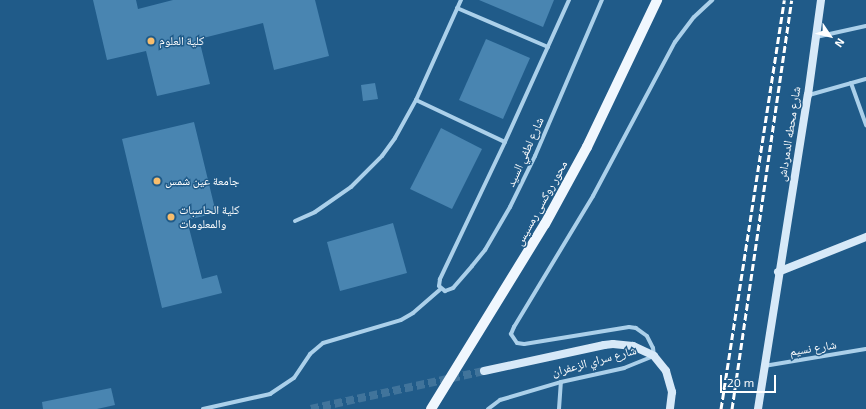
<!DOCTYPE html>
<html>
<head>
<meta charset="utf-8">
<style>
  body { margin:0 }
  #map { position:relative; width:866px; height:409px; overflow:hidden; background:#205b89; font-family:"Exo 2","Noto Naskh Arabic",sans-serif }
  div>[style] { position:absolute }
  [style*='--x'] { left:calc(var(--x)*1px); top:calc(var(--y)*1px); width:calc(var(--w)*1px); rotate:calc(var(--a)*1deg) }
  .building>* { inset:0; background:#4985b1 }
  .secondary-tunnel>* { height:8px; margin-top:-4px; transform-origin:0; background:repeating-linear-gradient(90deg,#41749b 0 8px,transparent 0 12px) }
  .street>* { height:4px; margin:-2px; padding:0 2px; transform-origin:2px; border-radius:2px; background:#abd0ea }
  .secondary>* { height:8px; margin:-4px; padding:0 4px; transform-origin:4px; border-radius:4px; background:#d7e9f8 }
  .primary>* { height:10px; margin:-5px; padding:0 5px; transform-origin:5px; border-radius:5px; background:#f0f7fe }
  .rail>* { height:3px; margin-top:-1.5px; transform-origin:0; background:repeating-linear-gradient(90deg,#fff 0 7px,transparent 0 10px) }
  .dots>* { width:11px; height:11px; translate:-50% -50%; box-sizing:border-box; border:2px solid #205b89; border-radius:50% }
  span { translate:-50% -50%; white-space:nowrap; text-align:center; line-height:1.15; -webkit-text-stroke:3px #205b89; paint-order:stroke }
  .poi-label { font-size:12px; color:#fff }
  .left { translate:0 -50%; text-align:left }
  .street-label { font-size:12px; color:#fff }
  .north { position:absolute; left:810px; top:16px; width:40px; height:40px; -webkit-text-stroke:3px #205b89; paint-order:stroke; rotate:125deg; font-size:11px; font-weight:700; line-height:16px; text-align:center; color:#fff }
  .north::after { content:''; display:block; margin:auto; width:14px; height:18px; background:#fff; clip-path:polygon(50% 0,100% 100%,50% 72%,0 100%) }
  .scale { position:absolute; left:720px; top:375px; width:56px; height:18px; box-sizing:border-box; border:2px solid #fff; border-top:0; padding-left:5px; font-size:12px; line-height:14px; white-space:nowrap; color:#fff; -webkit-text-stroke:3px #205b89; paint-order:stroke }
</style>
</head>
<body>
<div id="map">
  <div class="building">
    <i style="clip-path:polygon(93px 0,136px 0,138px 9px,173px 0,315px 0,329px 56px,274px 70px,263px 23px,199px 39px,210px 84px,157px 96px,146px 51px,107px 60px)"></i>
    <i style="clip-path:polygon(479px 0,554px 0,543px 27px)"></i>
    <i style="clip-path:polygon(486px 39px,530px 58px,503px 119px,459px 100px)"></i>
    <i style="clip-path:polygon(375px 83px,378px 99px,363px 101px,361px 85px)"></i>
    <i style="clip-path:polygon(194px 122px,216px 213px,187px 220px,202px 279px,217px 275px,222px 293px,162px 308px,122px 139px)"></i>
    <i style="clip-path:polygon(441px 128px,482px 149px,452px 209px,410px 189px)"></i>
    <i style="clip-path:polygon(393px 223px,407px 273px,340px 291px,327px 242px)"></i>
    <i style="clip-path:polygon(111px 388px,115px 405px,97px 409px,43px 409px,42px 402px)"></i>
  </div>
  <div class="secondary-tunnel">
    <i style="--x:311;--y:409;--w:177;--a:-12.4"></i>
  </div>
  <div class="street">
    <i style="--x:569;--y:0;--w:156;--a:114.3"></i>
    <i style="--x:505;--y:142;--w:152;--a:115.4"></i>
    <i style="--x:440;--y:279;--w:7;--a:98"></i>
    <i style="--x:439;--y:286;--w:8;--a:40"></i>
    <i style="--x:445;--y:291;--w:9;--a:-21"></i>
    <i style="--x:453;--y:288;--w:29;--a:-49"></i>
    <i style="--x:472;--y:266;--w:21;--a:-51"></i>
    <i style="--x:485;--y:250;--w:50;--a:-59.8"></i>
    <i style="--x:510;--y:207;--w:57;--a:-63.9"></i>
    <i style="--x:535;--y:156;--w:170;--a:-66.8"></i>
    <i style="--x:457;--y:8;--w:99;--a:23.2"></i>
    <i style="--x:816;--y:37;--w:51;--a:-12.4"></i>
    <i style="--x:851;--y:83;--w:45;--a:70.3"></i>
    <i style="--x:809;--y:95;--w:59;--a:-15.7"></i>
    <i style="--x:416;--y:100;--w:98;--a:25.3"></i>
    <i style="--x:295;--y:221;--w:22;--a:-24"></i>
    <i style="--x:315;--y:212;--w:44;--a:-34.8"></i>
    <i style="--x:351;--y:187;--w:44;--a:-45"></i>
    <i style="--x:382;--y:156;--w:22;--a:-54"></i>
    <i style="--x:395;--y:138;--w:43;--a:-61.1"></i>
    <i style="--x:416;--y:100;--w:110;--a:-65.8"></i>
    <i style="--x:764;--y:366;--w:103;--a:-9.5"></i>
    <i style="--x:203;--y:409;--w:69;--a:-12.6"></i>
    <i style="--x:270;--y:394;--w:29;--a:-34"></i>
    <i style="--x:294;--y:378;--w:29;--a:-56"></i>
    <i style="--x:310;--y:354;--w:17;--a:-40"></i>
    <i style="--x:323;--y:343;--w:81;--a:-16.4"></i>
    <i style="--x:401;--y:320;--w:14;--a:-30"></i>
    <i style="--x:413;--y:313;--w:37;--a:-41"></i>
    <i style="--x:488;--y:409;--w:15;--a:-37"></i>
    <i style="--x:500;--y:400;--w:64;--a:-16.4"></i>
    <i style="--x:561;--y:382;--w:65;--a:-12.5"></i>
    <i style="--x:624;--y:368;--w:32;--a:-22"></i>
    <i style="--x:654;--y:356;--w:8;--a:-97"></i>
    <i style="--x:653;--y:348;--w:13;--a:-117"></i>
    <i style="--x:647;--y:336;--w:14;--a:-144"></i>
    <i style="--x:636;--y:328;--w:7;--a:-172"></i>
    <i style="--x:629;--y:327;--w:106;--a:170.8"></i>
    <i style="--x:524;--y:344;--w:7;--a:-172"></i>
    <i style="--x:517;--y:343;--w:11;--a:-124"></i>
    <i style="--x:511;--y:334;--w:8;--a:-67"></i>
    <i style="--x:514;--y:327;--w:153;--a:-58.9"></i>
    <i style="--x:593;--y:196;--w:174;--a:-62"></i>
    <i style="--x:675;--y:42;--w:31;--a:-53"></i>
    <i style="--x:694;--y:17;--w:25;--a:-43"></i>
    <i style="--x:559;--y:409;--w:27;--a:-86"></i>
  </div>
  <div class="secondary">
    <i style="--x:778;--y:272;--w:95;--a:-21.7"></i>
    <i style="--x:484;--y:371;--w:123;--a:-12.2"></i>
    <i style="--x:604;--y:345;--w:9;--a:-6"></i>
    <i style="--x:613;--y:344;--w:20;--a:6"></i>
    <i style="--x:633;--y:346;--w:23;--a:25"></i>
    <i style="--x:654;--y:356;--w:19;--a:51"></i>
    <i style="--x:666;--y:371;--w:22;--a:74"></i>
    <i style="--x:672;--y:392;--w:17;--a:97"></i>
    <i style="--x:758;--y:409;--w:318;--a:-81"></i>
    <i style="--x:808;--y:95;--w:96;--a:-82.2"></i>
  </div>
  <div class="primary">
    <i style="--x:431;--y:409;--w:217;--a:-58.4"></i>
    <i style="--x:545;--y:224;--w:88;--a:-61.4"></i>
    <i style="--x:587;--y:147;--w:163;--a:-64.5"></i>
  </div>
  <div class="rail">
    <i style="--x:721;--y:409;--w:414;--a:-81.2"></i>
    <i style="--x:732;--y:409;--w:413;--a:-81.7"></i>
  </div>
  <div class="dots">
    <i style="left:151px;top:41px;background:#f8bd6c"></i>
    <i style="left:157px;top:181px;background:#f8bd6c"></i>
    <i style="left:171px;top:217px;background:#f8bd6c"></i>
  </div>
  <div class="poi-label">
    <span class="left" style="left:159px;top:41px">كلية العلوم</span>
    <span class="left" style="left:165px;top:181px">جامعة عين شمس</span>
    <span class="left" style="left:179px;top:217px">كلية الحاسبات<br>والمعلومات</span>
  </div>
  <div class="street-label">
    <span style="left:789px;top:134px;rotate:-81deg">شارع محطه الدمرداش</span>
    <span style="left:525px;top:152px;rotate:-66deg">شارع لطفي السيد</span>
    <span style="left:541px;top:203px;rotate:-61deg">محور روكسى رمسيس</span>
    <span style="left:813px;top:348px;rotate:-9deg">شارع نسيم</span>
    <span style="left:594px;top:361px;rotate:-15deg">شارع سراي الزعفران</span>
  </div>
  <div class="north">N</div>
  <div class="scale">20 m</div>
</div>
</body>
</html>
